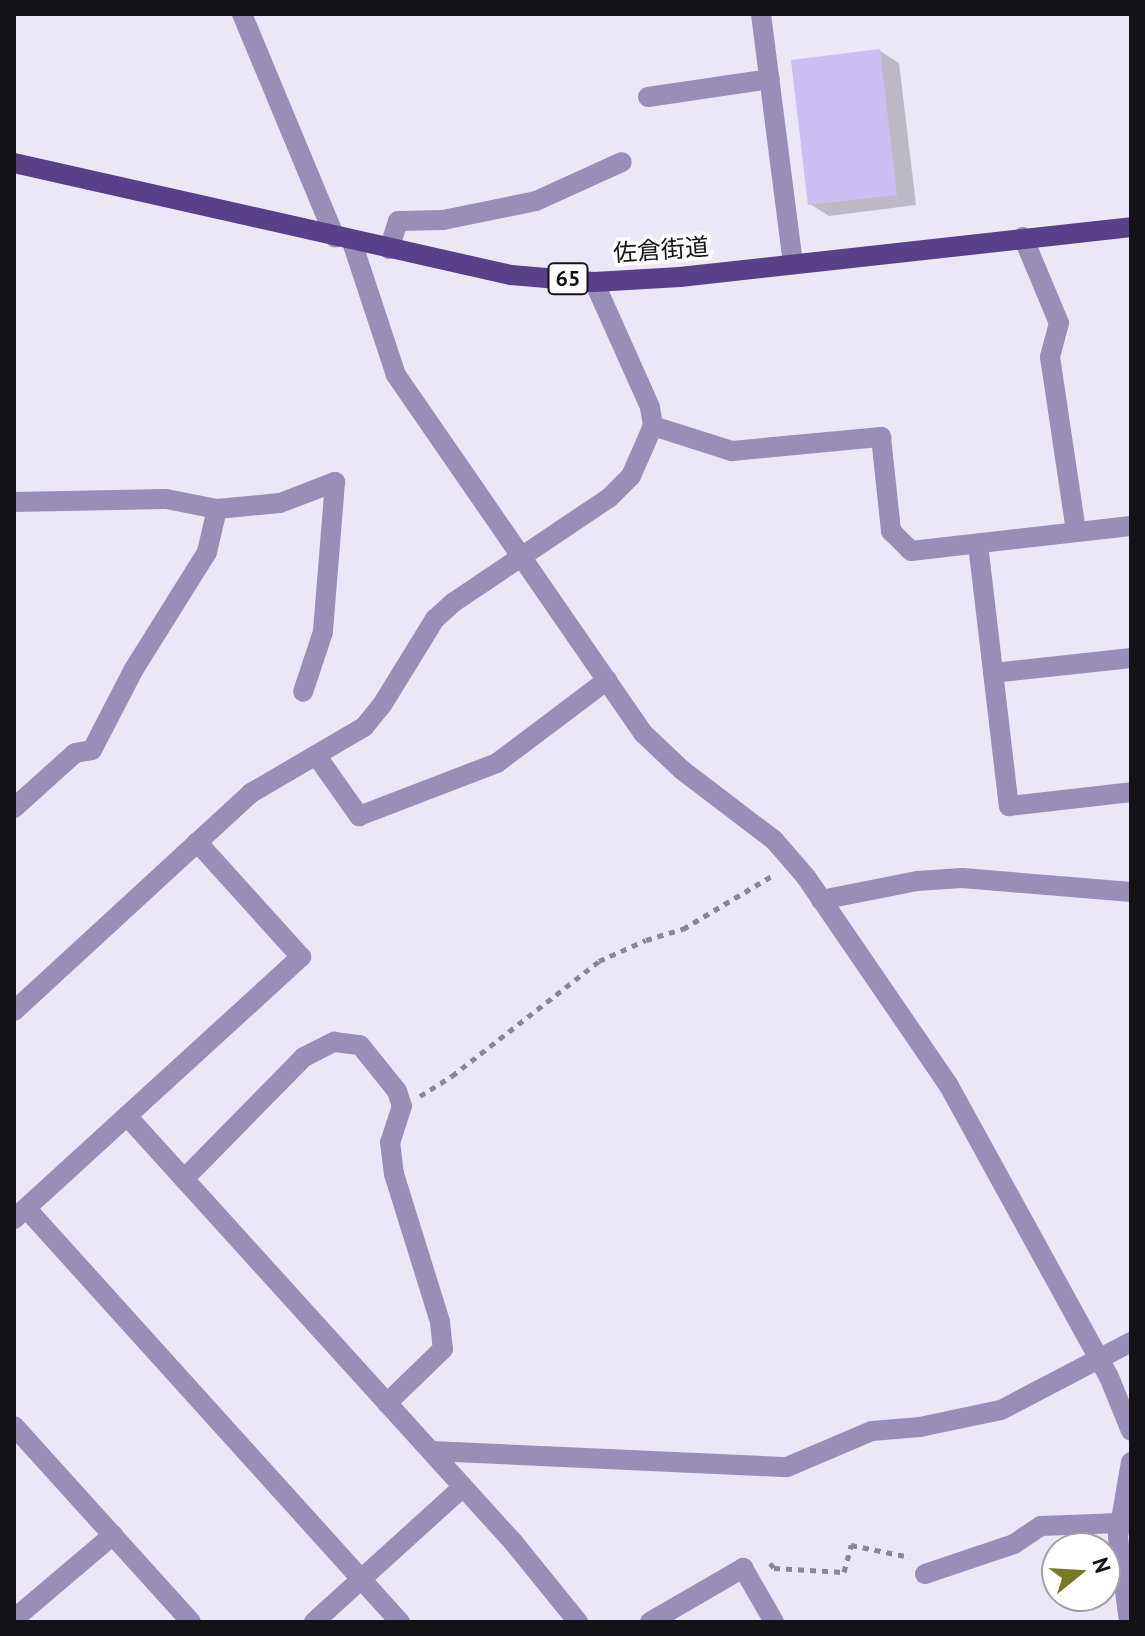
<!DOCTYPE html>
<html>
<head>
<meta charset="utf-8">
<style>
  body { margin:0 }
  #map { position:relative; width:1145px; height:1636px; overflow:hidden; background:#ebe7f6; font-family:"PT Sans","Noto Sans JP",sans-serif }
  div>[style] { position:absolute }
  [style*='--x'] { left:calc(var(--x)*1px); top:calc(var(--y)*1px); width:calc(var(--w)*1px); rotate:calc(var(--a)*1deg) }
  .shadow>* { inset:0; background:#0003 }
  .building>* { inset:0; background:#cbbef2 }
  .path>* { height:5px; margin-top:-2.5px; transform-origin:0; background:repeating-linear-gradient(90deg,#898791 0 6px,transparent 0 12px) }
  .minor>* { height:20px; margin:-10px; padding:0 10px; transform-origin:10px; border-radius:10px; background:#988eb7 }
  .major>* { height:20px; margin:-10px; padding:0 10px; transform-origin:10px; border-radius:10px; background:#584188 }
  span { translate:-50% -50%; white-space:nowrap; text-align:center; line-height:1.15; -webkit-text-stroke:7px #fff; paint-order:stroke }
  .shield-label span { padding:2px 6px; background:#fff; border:2px solid; border-radius:6px; -webkit-text-stroke-width:0 }
  .shield-label { font-size:22px; color:#131217; font-weight:700 }
  .street-label { font-size:24px; color:#131217 }
  .frame { position:absolute; inset:0; border:16px solid #131217; pointer-events:none }
  .north { position:absolute; left:1041px; top:1532px; width:80px; height:80px; box-sizing:border-box; background:#fff; border:2px solid #a1a0a2; border-radius:50%; rotate:72deg; font-size:22px; font-weight:700; line-height:32px; text-align:center; color:#131217 }
  .north::after { content:''; display:block; margin:auto; width:28px; height:36px; background:#787a22; clip-path:polygon(50% 0,100% 100%,50% 72%,0 100%) }
</style>
</head>
<body>
<div id="map">
  <div class="shadow">
    <i style="clip-path:polygon(880px 51px,899px 63px,916px 205px,829px 216px,810px 204px)"></i>
  </div>
  <div class="building">
    <i style="clip-path:polygon(880px 49px,897px 195px,808px 205px,791px 60px)"></i>
  </div>
  <div class="path">
    <i style="--x:420;--y:1096;--w:38;--a:-32"></i>
    <i style="--x:452;--y:1076;--w:187;--a:-38"></i>
    <i style="--x:599;--y:961;--w:51;--a:-24.1"></i>
    <i style="--x:646;--y:940;--w:39;--a:-17"></i>
    <i style="--x:683;--y:929;--w:107;--a:-30.9"></i>
    <i style="--x:770;--y:1563;--w:6;--a:51"></i>
    <i style="--x:774;--y:1568;--w:70;--a:3.3"></i>
    <i style="--x:844;--y:1572;--w:28;--a:-75"></i>
    <i style="--x:851;--y:1545;--w:60;--a:11.5"></i>
  </div>
  <div class="minor">
    <i style="--x:242;--y:14;--w:242;--a:67.4"></i>
    <i style="--x:761;--y:14;--w:251;--a:82.7"></i>
    <i style="--x:648;--y:97;--w:123;--a:-8.4"></i>
    <i style="--x:1023;--y:237;--w:93;--a:67.3"></i>
    <i style="--x:1059;--y:323;--w:35;--a:105"></i>
    <i style="--x:1050;--y:357;--w:177;--a:81.5"></i>
    <i style="--x:352;--y:242;--w:140;--a:71.7"></i>
    <i style="--x:396;--y:375;--w:436;--a:55.4"></i>
    <i style="--x:644;--y:734;--w:52;--a:43.5"></i>
    <i style="--x:682;--y:770;--w:116;--a:37.3"></i>
    <i style="--x:774;--y:840;--w:49;--a:49.1"></i>
    <i style="--x:806;--y:877;--w:253;--a:55.6"></i>
    <i style="--x:949;--y:1086;--w:332;--a:61.2"></i>
    <i style="--x:1109;--y:1377;--w:58;--a:67.8"></i>
    <i style="--x:389;--y:249;--w:29;--a:-72"></i>
    <i style="--x:398;--y:221;--w:45;--a:-1.3"></i>
    <i style="--x:443;--y:220;--w:95;--a:-11.5"></i>
    <i style="--x:536;--y:201;--w:94;--a:-24.4"></i>
    <i style="--x:653;--y:426;--w:83;--a:17.6"></i>
    <i style="--x:732;--y:451;--w:150;--a:-5.4"></i>
    <i style="--x:881;--y:437;--w:95;--a:83.9"></i>
    <i style="--x:891;--y:531;--w:28;--a:45"></i>
    <i style="--x:911;--y:551;--w:221;--a:-6.5"></i>
    <i style="--x:14;--y:502;--w:152;--a:-1.1"></i>
    <i style="--x:166;--y:499;--w:52;--a:11.1"></i>
    <i style="--x:217;--y:509;--w:63;--a:-5.4"></i>
    <i style="--x:280;--y:503;--w:59;--a:-20.9"></i>
    <i style="--x:335;--y:482;--w:150;--a:94.6"></i>
    <i style="--x:323;--y:632;--w:63;--a:108.4"></i>
    <i style="--x:978;--y:544;--w:264;--a:83.3"></i>
    <i style="--x:1009;--y:806;--w:123;--a:-6.5"></i>
    <i style="--x:993;--y:673;--w:139;--a:-6.2"></i>
    <i style="--x:316;--y:755;--w:75;--a:54.8"></i>
    <i style="--x:359;--y:816;--w:148;--a:-21"></i>
    <i style="--x:497;--y:763;--w:138;--a:-37"></i>
    <i style="--x:14;--y:808;--w:82;--a:-42"></i>
    <i style="--x:75;--y:753;--w:17;--a:-10"></i>
    <i style="--x:92;--y:750;--w:91;--a:-62.6"></i>
    <i style="--x:134;--y:669;--w:138;--a:-58"></i>
    <i style="--x:207;--y:552;--w:44;--a:-76.9"></i>
    <i style="--x:821;--y:900;--w:98;--a:-11.2"></i>
    <i style="--x:917;--y:881;--w:45;--a:-3.8"></i>
    <i style="--x:962;--y:878;--w:170;--a:4.7"></i>
    <i style="--x:14;--y:1011;--w:322;--a:-42.6"></i>
    <i style="--x:251;--y:793;--w:131;--a:-30.3"></i>
    <i style="--x:364;--y:727;--w:28;--a:-51"></i>
    <i style="--x:382;--y:705;--w:101;--a:-58.4"></i>
    <i style="--x:435;--y:619;--w:25;--a:-42"></i>
    <i style="--x:454;--y:602;--w:187;--a:-33.9"></i>
    <i style="--x:609;--y:498;--w:31;--a:-45"></i>
    <i style="--x:631;--y:476;--w:55;--a:-66.3"></i>
    <i style="--x:653;--y:426;--w:19;--a:-99"></i>
    <i style="--x:650;--y:407;--w:137;--a:-114.1"></i>
    <i style="--x:127;--y:1116;--w:576;--a:47.81"></i>
    <i style="--x:514;--y:1543;--w:102;--a:51"></i>
    <i style="--x:184;--y:1179;--w:171;--a:-45.5"></i>
    <i style="--x:304;--y:1057;--w:34;--a:-27"></i>
    <i style="--x:334;--y:1042;--w:26;--a:7"></i>
    <i style="--x:360;--y:1045;--w:59;--a:51.2"></i>
    <i style="--x:397;--y:1091;--w:16;--a:72"></i>
    <i style="--x:402;--y:1106;--w:38;--a:108"></i>
    <i style="--x:390;--y:1142;--w:32;--a:83"></i>
    <i style="--x:394;--y:1174;--w:155;--a:72.7"></i>
    <i style="--x:440;--y:1322;--w:27;--a:84"></i>
    <i style="--x:443;--y:1349;--w:78;--a:136"></i>
    <i style="--x:26;--y:1208;--w:558;--a:47.91"></i>
    <i style="--x:14;--y:1219;--w:389;--a:-42.4"></i>
    <i style="--x:301;--y:957;--w:155;--a:-132.1"></i>
    <i style="--x:14;--y:1426;--w:264;--a:47.9"></i>
    <i style="--x:431;--y:1451;--w:356;--a:2.6"></i>
    <i style="--x:787;--y:1467;--w:92;--a:-23"></i>
    <i style="--x:872;--y:1431;--w:48;--a:-4.8"></i>
    <i style="--x:920;--y:1427;--w:83;--a:-11.9"></i>
    <i style="--x:1001;--y:1410;--w:147;--a:-27.6"></i>
    <i style="--x:925;--y:1574;--w:94;--a:-18.6"></i>
    <i style="--x:1014;--y:1544;--w:32;--a:-34"></i>
    <i style="--x:1041;--y:1526;--w:79;--a:-2.2"></i>
    <i style="--x:14;--y:1619;--w:130;--a:-40.3"></i>
    <i style="--x:314;--y:1622;--w:201;--a:-42.2"></i>
    <i style="--x:650;--y:1622;--w:108;--a:-30.1"></i>
    <i style="--x:743;--y:1568;--w:62;--a:60.1"></i>
    <i style="--x:1129;--y:1622;--w:86;--a:-97.4"></i>
    <i style="--x:1118;--y:1537;--w:76;--a:-80.2"></i>
  </div>
  <div class="major">
    <i style="--x:14;--y:163;--w:509;--a:12.7"></i>
    <i style="--x:511;--y:275;--w:83;--a:4.8"></i>
    <i style="--x:594;--y:282;--w:86;--a:-3.3"></i>
    <i style="--x:680;--y:277;--w:454;--a:-6.3"></i>
  </div>
  <div class="shield-label">
    <span style="left:568px;top:279px">65</span>
  </div>
  <div class="street-label">
    <span style="left:661px;top:250px;rotate:-4deg">佐倉街道</span>
  </div>
  <div class="frame"></div>
  <div class="north">N</div>
</div>
</body>
</html>
